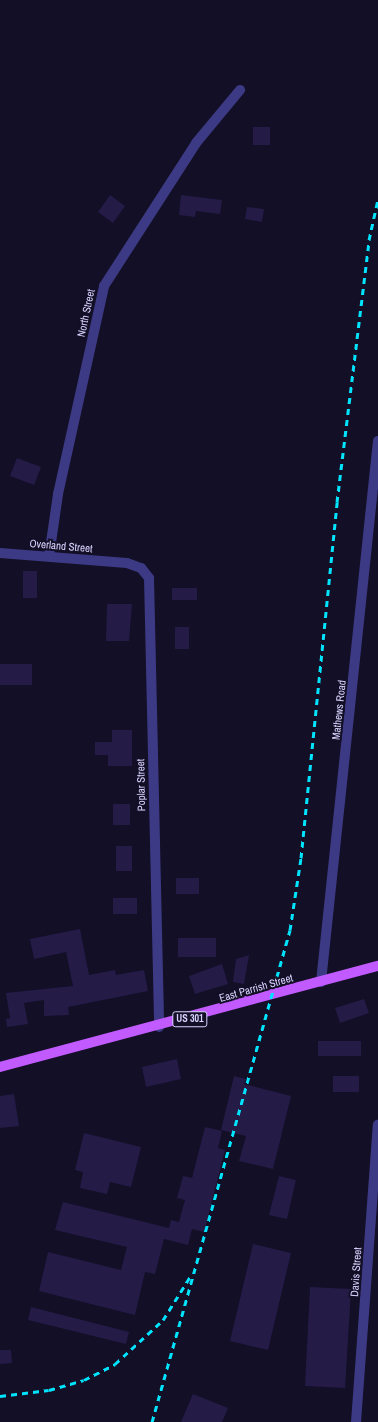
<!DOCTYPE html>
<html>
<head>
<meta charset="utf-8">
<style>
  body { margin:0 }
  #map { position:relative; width:378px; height:1422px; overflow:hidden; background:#130f26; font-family:"Archivo Narrow",sans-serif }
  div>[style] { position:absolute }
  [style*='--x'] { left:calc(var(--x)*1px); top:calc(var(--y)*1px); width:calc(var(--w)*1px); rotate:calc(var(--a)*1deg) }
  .building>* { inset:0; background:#241b47 }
  .minor>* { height:10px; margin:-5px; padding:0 5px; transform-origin:5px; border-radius:5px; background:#3d3a85 }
  .primary>* { height:10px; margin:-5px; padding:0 5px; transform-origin:5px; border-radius:5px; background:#c25bff }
  .rail>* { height:3px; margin-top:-1.5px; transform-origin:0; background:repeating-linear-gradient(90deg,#00e5ff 0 6px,transparent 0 11px) }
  span { translate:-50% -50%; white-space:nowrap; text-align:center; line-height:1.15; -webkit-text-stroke:4px #130f26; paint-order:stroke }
  .shield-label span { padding:1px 3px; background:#130f26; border:1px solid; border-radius:3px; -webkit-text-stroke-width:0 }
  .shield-label { font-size:10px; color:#d9d4ff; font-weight:700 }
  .street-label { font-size:11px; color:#d9d4ff }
</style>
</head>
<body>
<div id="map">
  <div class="building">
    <i style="clip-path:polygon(253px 127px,270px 127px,270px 145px,253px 145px)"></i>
    <i style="clip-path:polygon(110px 195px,125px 206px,113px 223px,98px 212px)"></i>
    <i style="clip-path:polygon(181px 195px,222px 200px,220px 214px,196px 211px,195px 217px,179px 215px)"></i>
    <i style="clip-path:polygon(247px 207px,264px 209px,262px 222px,245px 219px)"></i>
    <i style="clip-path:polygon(17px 458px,41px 467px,34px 485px,10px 476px)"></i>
    <i style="clip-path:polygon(23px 571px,37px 571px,37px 598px,23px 598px)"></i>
    <i style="clip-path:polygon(172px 588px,197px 588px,197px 600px,172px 600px)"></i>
    <i style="clip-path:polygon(107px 604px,132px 604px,129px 641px,106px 641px)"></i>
    <i style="clip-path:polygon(175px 627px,189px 627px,189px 649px,175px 649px)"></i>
    <i style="clip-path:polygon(0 664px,32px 664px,32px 685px,0 685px)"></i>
    <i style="clip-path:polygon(112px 730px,132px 730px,132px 766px,108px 766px,108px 755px,95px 755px,95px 742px,112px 742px)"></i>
    <i style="clip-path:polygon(113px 804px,130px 804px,130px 825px,113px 825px)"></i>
    <i style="clip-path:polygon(116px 846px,132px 846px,132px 871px,116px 871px)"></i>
    <i style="clip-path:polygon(176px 878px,199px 878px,199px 894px,176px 894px)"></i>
    <i style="clip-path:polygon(113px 898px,137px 898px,137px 914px,113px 914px)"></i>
    <i style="clip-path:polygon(80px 929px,89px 975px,115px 970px,116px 975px,144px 970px,148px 991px,68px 1007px,69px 1015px,44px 1016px,44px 1000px,24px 1003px,28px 1024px,7px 1027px,6px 1019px,10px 1018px,6px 993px,73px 986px,66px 952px,34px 959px,30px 939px)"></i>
    <i style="clip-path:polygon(178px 938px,216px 938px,216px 957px,178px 957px)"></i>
    <i style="clip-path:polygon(249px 955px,244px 984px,233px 982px,236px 959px)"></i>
    <i style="clip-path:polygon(222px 964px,228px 984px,195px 994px,189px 976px)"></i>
    <i style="clip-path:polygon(364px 999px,369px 1013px,340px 1023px,335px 1008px)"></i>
    <i style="clip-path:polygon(318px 1041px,361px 1041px,361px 1056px,318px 1056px)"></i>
    <i style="clip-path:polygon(177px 1059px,181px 1079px,146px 1087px,142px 1067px)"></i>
    <i style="clip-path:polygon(234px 1076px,246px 1079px,244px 1084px,291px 1096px,273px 1169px,239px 1161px,246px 1136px,221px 1130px)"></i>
    <i style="clip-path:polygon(333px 1076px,359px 1076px,359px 1092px,333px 1092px)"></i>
    <i style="clip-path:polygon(14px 1094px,19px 1126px,0 1128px,0 1096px)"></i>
    <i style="clip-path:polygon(205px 1127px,222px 1131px,218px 1148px,225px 1150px,204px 1232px,192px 1229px,188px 1245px,164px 1239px,155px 1274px,145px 1272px,135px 1315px,39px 1291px,48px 1252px,121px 1270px,127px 1247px,55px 1230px,63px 1202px,169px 1228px,171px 1220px,179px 1222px,185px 1200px,177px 1198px,183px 1176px,192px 1178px)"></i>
    <i style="clip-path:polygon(84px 1133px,141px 1147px,131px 1187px,110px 1182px,107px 1194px,80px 1188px,83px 1172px,75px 1170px)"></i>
    <i style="clip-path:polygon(279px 1176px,296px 1180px,287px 1219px,269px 1215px)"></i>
    <i style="clip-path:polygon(253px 1244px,291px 1253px,268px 1350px,230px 1341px)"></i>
    <i style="clip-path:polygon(310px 1287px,351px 1289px,345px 1388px,305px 1386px)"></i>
    <i style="clip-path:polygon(31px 1307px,129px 1332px,126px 1344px,28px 1320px)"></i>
    <i style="clip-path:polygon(0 1350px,11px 1350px,12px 1363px,0 1364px)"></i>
    <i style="clip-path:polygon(193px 1394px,228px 1408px,222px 1422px,181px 1422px)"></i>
  </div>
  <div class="minor">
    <i style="--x:0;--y:553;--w:127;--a:4.5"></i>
    <i style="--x:127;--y:563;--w:15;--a:20"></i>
    <i style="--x:141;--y:568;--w:13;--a:51"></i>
    <i style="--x:149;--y:578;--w:449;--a:88.7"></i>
    <i style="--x:49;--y:556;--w:63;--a:-81.7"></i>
    <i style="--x:58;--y:494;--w:213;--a:-77.5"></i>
    <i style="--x:104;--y:286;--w:170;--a:-57.2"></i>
    <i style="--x:196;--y:143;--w:69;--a:-50.3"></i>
    <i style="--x:321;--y:982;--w:544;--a:-83.99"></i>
    <i style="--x:356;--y:1422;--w:298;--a:-85.8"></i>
  </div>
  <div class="primary">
    <i style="--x:0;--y:1067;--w:391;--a:-15"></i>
  </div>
  <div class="rail">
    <i style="--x:0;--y:1396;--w:49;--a:-7"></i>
    <i style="--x:49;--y:1390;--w:36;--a:-16"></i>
    <i style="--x:84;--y:1380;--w:35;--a:-27"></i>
    <i style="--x:115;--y:1364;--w:65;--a:-42.5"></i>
    <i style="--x:163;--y:1320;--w:51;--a:-57.9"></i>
    <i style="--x:152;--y:1422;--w:511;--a:-74.33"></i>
    <i style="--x:290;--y:930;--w:73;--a:-81.3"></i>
    <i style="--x:301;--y:858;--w:358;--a:-84.2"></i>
    <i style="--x:337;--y:502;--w:264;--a:-83"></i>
    <i style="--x:369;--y:240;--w:42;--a:-77.6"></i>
  </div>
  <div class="shield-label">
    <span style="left:190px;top:1019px">US 301</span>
  </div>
  <div class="street-label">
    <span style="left:86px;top:313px;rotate:-78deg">North Street</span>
    <span style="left:61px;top:546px;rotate:5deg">Overland Street</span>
    <span style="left:339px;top:710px;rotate:-84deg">Mathews Road</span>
    <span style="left:141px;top:785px;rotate:-91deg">Poplar Street</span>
    <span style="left:256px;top:988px;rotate:-16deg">East Parrish Street</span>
    <span style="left:356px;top:1272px;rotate:-86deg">Davis Street</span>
  </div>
</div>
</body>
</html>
